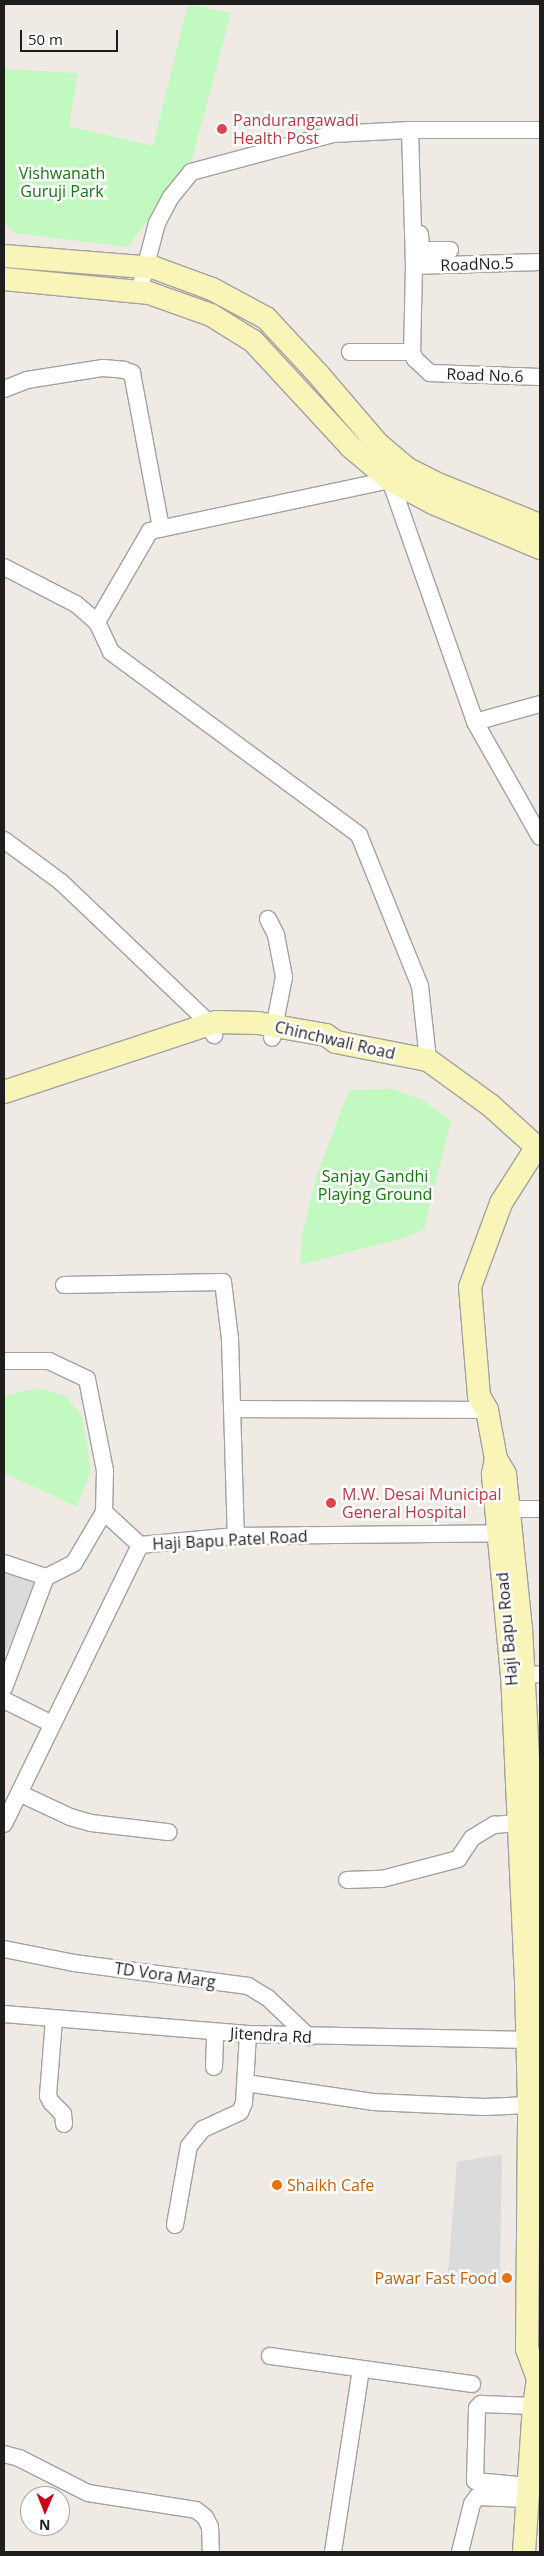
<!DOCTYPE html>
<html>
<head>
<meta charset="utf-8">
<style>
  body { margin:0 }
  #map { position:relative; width:544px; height:2556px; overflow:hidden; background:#efeae4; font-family:"Open Sans",sans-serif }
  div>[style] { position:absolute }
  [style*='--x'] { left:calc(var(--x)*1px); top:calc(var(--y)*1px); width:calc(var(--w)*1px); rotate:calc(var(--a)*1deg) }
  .residential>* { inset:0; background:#dcdbdb }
  .park>* { inset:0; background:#c2f9c1 }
  .roads { filter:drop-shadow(1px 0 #a2a2a2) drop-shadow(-1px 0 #a2a2a2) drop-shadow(0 1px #a2a2a2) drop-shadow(0 -1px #a2a2a2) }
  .street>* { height:16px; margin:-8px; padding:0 8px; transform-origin:8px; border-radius:8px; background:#fff }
  .secondary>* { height:22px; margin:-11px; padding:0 11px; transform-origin:11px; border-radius:11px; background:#f9f5b8 }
  .dots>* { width:14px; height:14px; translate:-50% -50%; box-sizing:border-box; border:2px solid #fff; border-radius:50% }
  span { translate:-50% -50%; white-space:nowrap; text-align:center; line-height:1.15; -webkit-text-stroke:5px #fff; paint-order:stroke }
  .health-label { font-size:16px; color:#be3a42 }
  .left { translate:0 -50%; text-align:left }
  .park-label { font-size:16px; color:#0f7a0d }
  .street-label { font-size:16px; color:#1e1e1e }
  .food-label { font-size:16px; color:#c56008 }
  .right { translate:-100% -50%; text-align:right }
  .frame { position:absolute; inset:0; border:5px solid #1e1e1e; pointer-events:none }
  .north { position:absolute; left:20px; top:2486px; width:50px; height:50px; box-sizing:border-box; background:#fff; border:1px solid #a5a5a5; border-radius:50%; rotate:181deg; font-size:14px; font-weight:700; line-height:20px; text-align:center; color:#1e1e1e }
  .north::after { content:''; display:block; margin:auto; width:18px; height:22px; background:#c90317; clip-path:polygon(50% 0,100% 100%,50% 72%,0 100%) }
  .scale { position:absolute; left:20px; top:30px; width:98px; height:22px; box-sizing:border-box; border:2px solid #1e1e1e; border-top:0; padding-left:6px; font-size:15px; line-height:18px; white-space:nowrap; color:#1e1e1e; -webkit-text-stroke:4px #fff; paint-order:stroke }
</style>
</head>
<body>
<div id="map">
  <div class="residential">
    <i style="clip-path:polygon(4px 1566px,39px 1580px,4px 1656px)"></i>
    <i style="clip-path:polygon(502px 2154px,500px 2283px,447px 2284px,457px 2162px)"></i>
  </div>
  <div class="park">
    <i style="clip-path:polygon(188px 4px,231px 13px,192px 160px,128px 247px,15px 233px,4px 223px,4px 69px,78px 73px,69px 126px,153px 146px)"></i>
    <i style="clip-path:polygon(392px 1089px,423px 1100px,451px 1121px,424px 1230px,403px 1238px,300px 1265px,302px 1235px,317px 1175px,349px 1090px)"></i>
    <i style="clip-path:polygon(38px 1388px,66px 1396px,82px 1417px,91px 1471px,77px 1507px,4px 1473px,4px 1396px)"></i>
  </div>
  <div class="roads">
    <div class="street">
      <i style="--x:410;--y:130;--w:136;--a:88.3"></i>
      <i style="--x:414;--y:266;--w:86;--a:91.3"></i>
      <i style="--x:412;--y:352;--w:8;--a:67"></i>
      <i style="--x:415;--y:359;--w:21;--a:43"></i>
      <i style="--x:430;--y:373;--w:110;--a:2.1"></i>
      <i style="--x:420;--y:234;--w:16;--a:86"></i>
      <i style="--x:421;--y:250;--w:29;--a:0"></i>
      <i style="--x:414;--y:266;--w:126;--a:-1.8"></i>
      <i style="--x:139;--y:292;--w:71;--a:-75.4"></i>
      <i style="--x:157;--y:223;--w:30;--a:-62"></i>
      <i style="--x:171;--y:197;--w:32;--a:-51"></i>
      <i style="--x:191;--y:172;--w:147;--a:-15"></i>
      <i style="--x:333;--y:134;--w:77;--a:-3"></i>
      <i style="--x:410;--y:130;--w:130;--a:0"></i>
      <i style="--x:350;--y:352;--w:62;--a:0"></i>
      <i style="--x:4;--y:389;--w:25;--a:-21"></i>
      <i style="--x:27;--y:380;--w:77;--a:-9"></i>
      <i style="--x:103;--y:368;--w:21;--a:5"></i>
      <i style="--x:124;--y:370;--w:9;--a:21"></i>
      <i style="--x:132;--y:373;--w:158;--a:79.4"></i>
      <i style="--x:4;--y:567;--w:81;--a:27.2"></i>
      <i style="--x:76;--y:604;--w:28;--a:41"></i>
      <i style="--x:97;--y:622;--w:33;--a:65"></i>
      <i style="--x:111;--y:652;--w:308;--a:36.4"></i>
      <i style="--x:359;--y:835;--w:163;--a:68"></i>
      <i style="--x:420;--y:986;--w:74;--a:83.8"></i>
      <i style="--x:97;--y:622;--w:105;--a:-59.8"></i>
      <i style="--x:150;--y:531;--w:245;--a:-12"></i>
      <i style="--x:390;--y:480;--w:256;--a:70.6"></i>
      <i style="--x:475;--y:722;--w:132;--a:60.5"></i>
      <i style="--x:475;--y:722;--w:67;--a:-15.5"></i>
      <i style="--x:4;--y:840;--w:71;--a:36.4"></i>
      <i style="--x:61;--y:882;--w:202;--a:43.6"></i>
      <i style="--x:207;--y:1021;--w:16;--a:63"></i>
      <i style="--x:268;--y:919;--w:18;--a:63"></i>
      <i style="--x:276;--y:935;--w:43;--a:79.2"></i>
      <i style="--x:284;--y:977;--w:62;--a:101.1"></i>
      <i style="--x:64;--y:1285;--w:159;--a:-1.1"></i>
      <i style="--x:223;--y:1282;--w:57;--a:83"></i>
      <i style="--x:230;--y:1339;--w:197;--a:88.3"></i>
      <i style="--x:4;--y:1361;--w:45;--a:0"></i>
      <i style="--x:49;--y:1361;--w:42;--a:25.3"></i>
      <i style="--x:87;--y:1379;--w:94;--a:78.9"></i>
      <i style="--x:105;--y:1471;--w:41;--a:91.4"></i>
      <i style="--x:104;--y:1512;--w:59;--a:120.5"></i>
      <i style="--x:74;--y:1563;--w:31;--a:153"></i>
      <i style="--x:46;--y:1577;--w:44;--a:-161.6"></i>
      <i style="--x:232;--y:1409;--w:255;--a:0.2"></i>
      <i style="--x:508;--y:1509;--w:32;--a:0"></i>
      <i style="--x:104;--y:1512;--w:49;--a:42.5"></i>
      <i style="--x:513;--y:1676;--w:27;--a:-4"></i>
      <i style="--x:4;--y:1688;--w:119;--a:-69.3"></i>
      <i style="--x:4;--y:1700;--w:54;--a:26.6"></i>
      <i style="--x:19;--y:1793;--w:56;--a:25.2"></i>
      <i style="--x:70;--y:1817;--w:22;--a:16"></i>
      <i style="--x:91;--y:1823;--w:78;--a:6.7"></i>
      <i style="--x:4;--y:1824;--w:310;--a:-64"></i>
      <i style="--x:140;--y:1545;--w:96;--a:-5.4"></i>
      <i style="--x:236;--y:1536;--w:273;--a:-0.6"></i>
      <i style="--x:347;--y:1880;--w:35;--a:-2"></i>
      <i style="--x:382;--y:1879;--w:79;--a:-14.7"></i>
      <i style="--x:458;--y:1859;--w:25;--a:-56"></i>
      <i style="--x:472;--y:1838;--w:26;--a:-31"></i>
      <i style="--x:494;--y:1825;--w:34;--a:-5"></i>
      <i style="--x:4;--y:1949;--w:71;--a:11.3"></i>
      <i style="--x:74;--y:1963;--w:176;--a:7.5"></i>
      <i style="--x:248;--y:1986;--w:23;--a:31"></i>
      <i style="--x:268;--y:1998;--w:57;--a:43.6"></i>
      <i style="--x:4;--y:2014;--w:245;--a:4.7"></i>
      <i style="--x:248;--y:2034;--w:290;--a:1.2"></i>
      <i style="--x:54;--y:2019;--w:77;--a:94.5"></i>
      <i style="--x:48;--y:2096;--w:7;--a:63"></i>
      <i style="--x:51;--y:2102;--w:17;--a:45"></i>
      <i style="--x:63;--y:2114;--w:10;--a:84"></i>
      <i style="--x:214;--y:2067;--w:35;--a:-88"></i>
      <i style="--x:246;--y:2083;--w:128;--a:8.5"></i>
      <i style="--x:373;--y:2102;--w:112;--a:2.6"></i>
      <i style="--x:485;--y:2107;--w:44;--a:-2.6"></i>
      <i style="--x:175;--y:2225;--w:80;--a:-80"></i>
      <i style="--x:189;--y:2146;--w:22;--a:-51"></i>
      <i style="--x:203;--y:2129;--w:41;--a:-24.7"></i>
      <i style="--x:240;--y:2112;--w:10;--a:-66"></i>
      <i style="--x:244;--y:2103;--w:69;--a:-86.7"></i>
      <i style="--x:270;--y:2356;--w:204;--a:7.9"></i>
      <i style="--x:4;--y:2454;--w:16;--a:15"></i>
      <i style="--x:19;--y:2458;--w:77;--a:26.9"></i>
      <i style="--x:88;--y:2493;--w:109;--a:8.9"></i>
      <i style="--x:196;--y:2510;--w:11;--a:38"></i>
      <i style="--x:205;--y:2517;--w:11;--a:63"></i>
      <i style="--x:210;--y:2527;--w:25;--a:88"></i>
      <i style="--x:529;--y:2486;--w:54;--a:-174.7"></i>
      <i style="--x:475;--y:2481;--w:73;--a:-88.4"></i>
      <i style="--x:477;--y:2408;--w:6;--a:-45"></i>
      <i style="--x:481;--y:2404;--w:53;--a:2.2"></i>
      <i style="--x:333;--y:2552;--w:185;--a:-81.3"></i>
      <i style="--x:460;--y:2552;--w:49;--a:-76"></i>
      <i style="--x:472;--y:2504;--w:9;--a:-54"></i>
      <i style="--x:477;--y:2497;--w:51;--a:2.2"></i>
    </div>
    <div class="secondary">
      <i style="--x:4;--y:256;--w:151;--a:4.5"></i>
      <i style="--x:155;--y:268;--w:61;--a:20.2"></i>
      <i style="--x:212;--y:289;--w:61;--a:28.2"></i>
      <i style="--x:266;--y:318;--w:76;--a:47.1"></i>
      <i style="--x:318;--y:374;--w:92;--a:49.4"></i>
      <i style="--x:378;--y:444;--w:39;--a:40"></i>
      <i style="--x:408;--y:469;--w:36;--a:27"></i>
      <i style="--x:440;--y:485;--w:108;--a:21.8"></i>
      <i style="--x:4;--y:279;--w:146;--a:5.5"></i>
      <i style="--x:149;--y:293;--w:66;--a:19.5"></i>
      <i style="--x:211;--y:315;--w:49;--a:31.8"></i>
      <i style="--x:253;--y:341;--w:144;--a:47.2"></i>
      <i style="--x:351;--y:447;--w:51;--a:40.2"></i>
      <i style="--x:390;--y:480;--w:49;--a:28.1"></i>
      <i style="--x:433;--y:503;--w:116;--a:22.8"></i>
      <i style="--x:4;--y:1092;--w:223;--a:-18.3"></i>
      <i style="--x:216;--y:1022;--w:42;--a:1.4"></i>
      <i style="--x:258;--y:1023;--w:69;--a:10"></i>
      <i style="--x:326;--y:1035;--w:12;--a:35"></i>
      <i style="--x:336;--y:1042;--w:94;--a:11.1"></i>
      <i style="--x:428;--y:1060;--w:77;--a:36"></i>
      <i style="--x:490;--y:1105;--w:67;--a:42"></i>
      <i style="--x:496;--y:1459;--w:50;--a:-100.4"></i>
      <i style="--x:487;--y:1410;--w:16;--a:-120"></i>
      <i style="--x:479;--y:1396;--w:109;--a:-94.7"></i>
      <i style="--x:470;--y:1287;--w:90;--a:-69.7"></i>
      <i style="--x:501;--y:1203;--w:65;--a:-57.5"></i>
      <i style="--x:538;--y:2379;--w:32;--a:-110"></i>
      <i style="--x:527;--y:2349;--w:244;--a:-89.5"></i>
      <i style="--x:529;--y:2105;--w:124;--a:-91.4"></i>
      <i style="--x:526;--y:1981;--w:305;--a:-92.6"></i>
      <i style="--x:512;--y:1676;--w:203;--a:-95.4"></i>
      <i style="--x:493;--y:1474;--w:15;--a:-79"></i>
      <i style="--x:496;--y:1459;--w:17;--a:59"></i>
      <i style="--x:505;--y:1474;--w:155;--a:84.1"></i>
      <i style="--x:521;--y:1628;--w:299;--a:86.9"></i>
      <i style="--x:537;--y:1927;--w:125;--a:88.6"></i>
      <i style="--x:524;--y:2552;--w:146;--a:-86.1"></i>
      <i style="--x:534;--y:2406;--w:41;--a:-81.7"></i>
    </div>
  </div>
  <div class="dots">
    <i style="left:222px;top:129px;background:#e0444e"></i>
    <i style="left:331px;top:1503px;background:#e0444e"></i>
    <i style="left:277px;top:2185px;background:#e8710a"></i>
    <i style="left:507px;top:2278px;background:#e8710a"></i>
  </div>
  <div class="health-label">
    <span class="left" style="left:233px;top:129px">Pandurangawadi<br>Health Post</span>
    <span class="left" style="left:342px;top:1503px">M.W. Desai Municipal<br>General Hospital</span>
  </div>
  <div class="park-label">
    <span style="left:62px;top:182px">Vishwanath<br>Guruji Park</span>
    <span style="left:375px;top:1185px">Sanjay Gandhi<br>Playing Ground</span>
  </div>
  <div class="street-label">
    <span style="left:477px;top:264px;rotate:-2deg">RoadNo.5</span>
    <span style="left:485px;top:375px;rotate:2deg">Road No.6</span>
    <span style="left:335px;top:1040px;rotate:13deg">Chinchwali Road</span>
    <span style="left:230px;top:1540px;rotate:-3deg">Haji Bapu Patel Road</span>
    <span style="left:507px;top:1629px;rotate:-95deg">Haji Bapu Road</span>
    <span style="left:165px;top:1975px;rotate:8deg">TD Vora Marg</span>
    <span style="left:271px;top:2035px;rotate:3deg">Jitendra Rd</span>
  </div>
  <div class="food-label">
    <span class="left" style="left:287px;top:2185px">Shaikh Cafe</span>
    <span class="right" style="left:497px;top:2278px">Pawar Fast Food</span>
  </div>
  <div class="frame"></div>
  <div class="north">N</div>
  <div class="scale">50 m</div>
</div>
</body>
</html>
